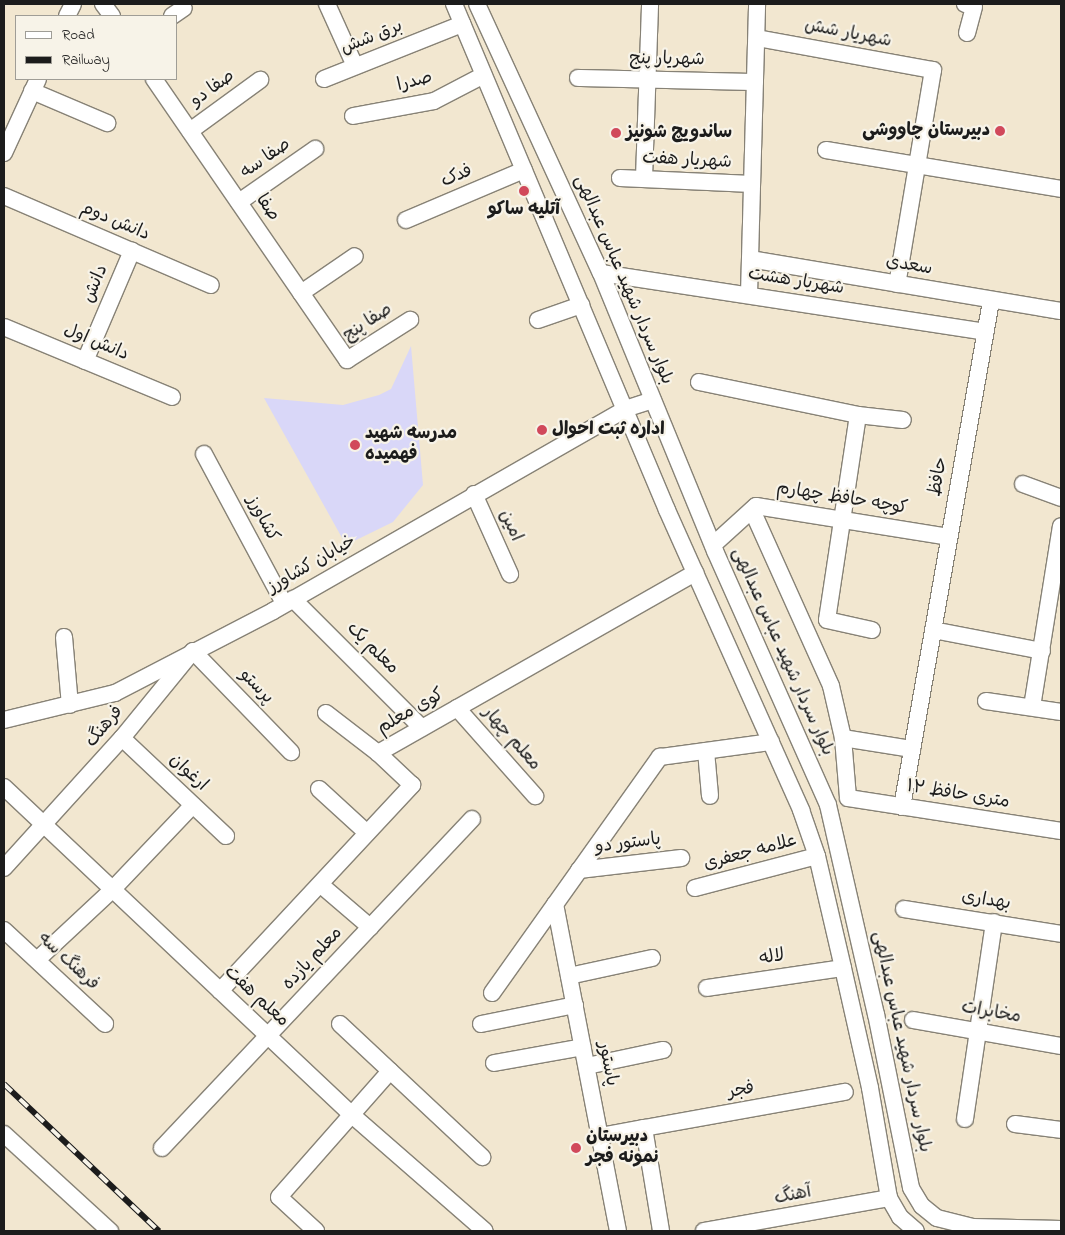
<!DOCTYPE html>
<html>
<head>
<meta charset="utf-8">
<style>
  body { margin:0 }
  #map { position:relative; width:1065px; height:1235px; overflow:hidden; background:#f2e7d0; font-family:"Indie Flower","Playpen Sans Arabic",sans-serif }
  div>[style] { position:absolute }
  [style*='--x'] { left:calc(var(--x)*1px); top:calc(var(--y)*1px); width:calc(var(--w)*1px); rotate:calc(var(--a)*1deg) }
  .built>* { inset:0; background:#d9d7f8 }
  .roads { filter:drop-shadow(1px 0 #878276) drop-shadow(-1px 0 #878276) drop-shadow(0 1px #878276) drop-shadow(0 -1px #878276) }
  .minor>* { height:16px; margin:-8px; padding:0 8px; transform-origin:8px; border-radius:8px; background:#fff }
  .rail>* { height:5.5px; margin-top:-2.75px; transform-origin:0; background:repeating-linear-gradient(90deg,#f7f3e8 0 11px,#1c1c1c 0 22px); box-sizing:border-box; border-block:1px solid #1c1c1c }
  .dots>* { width:14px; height:14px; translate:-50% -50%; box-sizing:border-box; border:2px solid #f7f3e8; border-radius:50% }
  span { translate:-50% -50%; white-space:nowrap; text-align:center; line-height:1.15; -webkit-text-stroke:4.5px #f7f3e8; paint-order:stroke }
  .street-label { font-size:18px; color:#1c1c1c }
  .poi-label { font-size:18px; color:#1c1c1c; font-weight:700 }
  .right { translate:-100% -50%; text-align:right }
  .left { translate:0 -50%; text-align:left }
  .frame { position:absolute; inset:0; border:5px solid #1c1c1c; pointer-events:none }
  .legend { position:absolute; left:15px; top:15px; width:162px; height:65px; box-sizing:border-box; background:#f7f3e8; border:1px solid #9f9d96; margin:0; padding:6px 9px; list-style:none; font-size:15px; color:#1c1c1c }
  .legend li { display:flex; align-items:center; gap:10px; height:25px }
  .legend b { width:25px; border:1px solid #9f9d96 }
</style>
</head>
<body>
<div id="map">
  <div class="built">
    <i style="clip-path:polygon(411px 346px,423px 485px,393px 522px,346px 545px,264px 398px,343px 405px,379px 395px,391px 389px)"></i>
  </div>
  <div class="roads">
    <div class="minor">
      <i style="--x:103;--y:4;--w:15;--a:53"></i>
      <i style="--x:327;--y:4;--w:68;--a:65.7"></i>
      <i style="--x:454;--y:4;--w:549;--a:67.17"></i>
      <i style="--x:667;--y:510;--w:329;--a:65.9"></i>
      <i style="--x:801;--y:810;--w:49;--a:70.8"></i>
      <i style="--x:817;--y:856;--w:115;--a:76.9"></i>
      <i style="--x:843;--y:968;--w:123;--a:77.3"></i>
      <i style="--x:870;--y:1088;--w:112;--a:80.2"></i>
      <i style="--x:889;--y:1198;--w:22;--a:60"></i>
      <i style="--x:900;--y:1217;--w:21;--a:41"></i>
      <i style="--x:477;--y:4;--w:296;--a:65.3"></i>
      <i style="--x:601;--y:273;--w:300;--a:67.7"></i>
      <i style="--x:715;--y:551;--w:278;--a:66"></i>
      <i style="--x:828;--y:805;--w:214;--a:77.1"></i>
      <i style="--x:876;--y:1014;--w:177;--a:78.6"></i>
      <i style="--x:911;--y:1188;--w:21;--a:59"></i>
      <i style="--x:922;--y:1206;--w:19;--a:39"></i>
      <i style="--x:937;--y:1218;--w:37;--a:14"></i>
      <i style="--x:973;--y:1227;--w:88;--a:1.3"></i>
      <i style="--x:965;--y:4;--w:9;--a:18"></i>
      <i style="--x:974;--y:7;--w:27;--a:105"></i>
      <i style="--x:67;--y:16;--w:13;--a:-63"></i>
      <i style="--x:172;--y:16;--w:14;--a:-34"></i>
      <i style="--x:757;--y:38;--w:179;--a:10.3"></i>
      <i style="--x:933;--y:70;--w:217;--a:99.5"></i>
      <i style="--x:578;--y:78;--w:177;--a:1.3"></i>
      <i style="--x:154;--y:79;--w:341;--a:55.5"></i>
      <i style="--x:347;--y:360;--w:75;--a:-32.4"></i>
      <i style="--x:324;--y:79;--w:149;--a:-21.7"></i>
      <i style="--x:32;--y:91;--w:82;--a:23.1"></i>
      <i style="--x:353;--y:116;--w:82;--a:-10.5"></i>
      <i style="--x:434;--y:101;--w:56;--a:-27.5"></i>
      <i style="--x:190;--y:131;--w:87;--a:-36.1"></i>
      <i style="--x:826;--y:150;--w:238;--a:9.4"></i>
      <i style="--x:4;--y:153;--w:81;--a:-65.3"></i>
      <i style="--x:620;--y:178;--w:132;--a:2.6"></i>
      <i style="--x:644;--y:178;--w:174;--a:-88"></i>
      <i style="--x:4;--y:196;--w:225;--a:23.3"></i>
      <i style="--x:239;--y:202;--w:93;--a:-34.9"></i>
      <i style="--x:406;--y:220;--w:128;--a:-23"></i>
      <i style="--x:750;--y:259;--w:315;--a:9.5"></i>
      <i style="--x:601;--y:273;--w:389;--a:8.7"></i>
      <i style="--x:301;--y:293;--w:65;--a:-34.4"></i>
      <i style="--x:749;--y:294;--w:290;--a:-88.4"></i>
      <i style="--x:538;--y:320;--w:46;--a:-19.2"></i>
      <i style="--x:4;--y:327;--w:182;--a:22.6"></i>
      <i style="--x:85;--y:361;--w:120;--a:-66.9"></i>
      <i style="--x:699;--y:382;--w:162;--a:11.7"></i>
      <i style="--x:858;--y:415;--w:45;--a:6.3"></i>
      <i style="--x:858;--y:415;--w:207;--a:98.6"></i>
      <i style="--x:827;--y:620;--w:46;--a:12.5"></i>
      <i style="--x:204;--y:454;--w:169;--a:61.8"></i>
      <i style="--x:1023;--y:484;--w:40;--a:20.2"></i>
      <i style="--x:474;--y:494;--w:88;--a:65.8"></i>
      <i style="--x:752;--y:510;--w:193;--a:65.8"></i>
      <i style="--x:831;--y:686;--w:53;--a:77"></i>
      <i style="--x:843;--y:738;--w:60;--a:85.2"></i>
      <i style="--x:848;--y:798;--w:216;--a:8.8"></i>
      <i style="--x:713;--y:545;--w:58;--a:-42.2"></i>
      <i style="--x:756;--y:506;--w:195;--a:9.1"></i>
      <i style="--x:293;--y:599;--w:182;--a:45"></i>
      <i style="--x:933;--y:630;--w:111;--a:10.9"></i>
      <i style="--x:64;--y:637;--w:68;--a:85"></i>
      <i style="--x:986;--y:701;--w:76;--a:8.3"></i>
      <i style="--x:1032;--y:707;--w:183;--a:-80.9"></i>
      <i style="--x:457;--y:708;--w:118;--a:48.4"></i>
      <i style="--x:326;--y:713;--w:66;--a:37.6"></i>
      <i style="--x:4;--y:720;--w:114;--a:-13.7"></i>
      <i style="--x:115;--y:693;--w:178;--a:-27.4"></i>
      <i style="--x:273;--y:611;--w:406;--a:-29.8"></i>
      <i style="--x:625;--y:409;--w:29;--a:-18"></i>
      <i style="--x:122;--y:738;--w:143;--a:43.3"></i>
      <i style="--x:843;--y:738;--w:70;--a:9.1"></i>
      <i style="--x:706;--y:751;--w:45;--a:84.9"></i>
      <i style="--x:4;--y:787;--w:478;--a:43.3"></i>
      <i style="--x:352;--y:1115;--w:176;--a:41.1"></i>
      <i style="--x:319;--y:789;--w:65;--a:42.5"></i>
      <i style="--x:902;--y:807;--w:514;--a:-80.02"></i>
      <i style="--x:4;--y:868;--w:176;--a:-47.8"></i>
      <i style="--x:122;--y:738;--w:112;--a:-50.8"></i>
      <i style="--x:193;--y:651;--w:141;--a:45.9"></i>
      <i style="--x:579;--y:870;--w:103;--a:-6.7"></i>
      <i style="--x:321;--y:885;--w:65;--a:40.6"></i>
      <i style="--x:695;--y:888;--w:126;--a:-14.7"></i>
      <i style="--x:555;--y:904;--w:333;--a:79.1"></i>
      <i style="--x:904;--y:909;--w:159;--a:9"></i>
      <i style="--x:4;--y:930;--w:138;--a:42.9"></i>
      <i style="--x:37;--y:960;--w:103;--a:-43"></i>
      <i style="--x:112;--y:890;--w:117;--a:-46.4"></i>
      <i style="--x:569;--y:976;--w:85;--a:-12.2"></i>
      <i style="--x:707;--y:988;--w:137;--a:-8.4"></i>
      <i style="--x:220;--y:991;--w:282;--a:-47"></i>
      <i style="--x:412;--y:785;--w:47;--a:-136.7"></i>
      <i style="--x:378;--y:753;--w:365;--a:-29.6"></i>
      <i style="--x:492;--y:993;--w:290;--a:-54.6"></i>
      <i style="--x:660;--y:757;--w:112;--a:-7.7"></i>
      <i style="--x:913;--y:1020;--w:150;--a:10"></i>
      <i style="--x:340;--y:1024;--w:195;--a:43.1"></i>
      <i style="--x:481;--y:1024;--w:96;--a:-11.4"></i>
      <i style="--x:494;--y:1063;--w:90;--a:-10.2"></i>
      <i style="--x:587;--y:1066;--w:78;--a:-11.9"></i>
      <i style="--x:965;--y:1119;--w:199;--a:-81.6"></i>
      <i style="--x:1015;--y:1124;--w:46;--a:7.4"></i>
      <i style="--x:644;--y:1128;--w:204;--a:-10.2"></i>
      <i style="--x:4;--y:1134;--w:144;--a:42.5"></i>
      <i style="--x:600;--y:1136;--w:45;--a:-10.3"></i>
      <i style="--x:644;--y:1128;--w:104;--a:80.6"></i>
      <i style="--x:162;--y:1148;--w:452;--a:-46.7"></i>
      <i style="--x:316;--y:1231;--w:50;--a:-137.4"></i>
      <i style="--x:279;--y:1197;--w:168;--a:-48.6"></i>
      <i style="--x:704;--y:1231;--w:188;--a:-10.1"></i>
    </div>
  </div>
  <div class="rail">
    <i style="--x:4;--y:1084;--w:214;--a:43.5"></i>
  </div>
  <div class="dots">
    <i style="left:1000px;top:131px;background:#d1495b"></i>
    <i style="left:616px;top:133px;background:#d1495b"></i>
    <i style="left:524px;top:191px;background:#d1495b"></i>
    <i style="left:542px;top:430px;background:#d1495b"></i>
    <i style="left:355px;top:445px;background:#d1495b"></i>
    <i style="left:576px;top:1148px;background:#d1495b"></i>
  </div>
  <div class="street-label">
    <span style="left:848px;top:34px;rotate:11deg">شهریار شش</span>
    <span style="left:372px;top:38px;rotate:-22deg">برق شش</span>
    <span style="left:667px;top:60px;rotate:1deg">شهریار پنج</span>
    <span style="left:415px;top:82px;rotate:-15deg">صدرا</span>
    <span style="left:213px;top:89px;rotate:-36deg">صفا دو</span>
    <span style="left:266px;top:159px;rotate:-35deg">صفا سه</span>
    <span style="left:687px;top:161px;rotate:3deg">شهریار هفت</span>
    <span style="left:457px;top:177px;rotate:-23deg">فدک</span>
    <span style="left:267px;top:208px;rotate:56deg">صفا</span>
    <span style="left:115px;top:222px;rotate:23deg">دانش دوم</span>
    <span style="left:909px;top:266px;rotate:10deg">سعدی</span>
    <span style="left:623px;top:280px;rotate:67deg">بلوار سردار شهید عباس عبدالهی</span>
    <span style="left:796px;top:282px;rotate:9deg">شهریار هشت</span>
    <span style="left:96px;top:284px;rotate:-67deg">دانش</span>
    <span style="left:368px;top:323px;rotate:-33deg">صفا پنج</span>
    <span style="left:96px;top:343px;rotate:23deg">دانش اول</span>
    <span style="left:939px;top:477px;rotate:-80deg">حافظ</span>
    <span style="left:842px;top:499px;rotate:9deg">کوچه حافظ چهارم</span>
    <span style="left:262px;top:519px;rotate:62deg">کشاورز</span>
    <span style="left:510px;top:526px;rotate:66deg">امین</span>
    <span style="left:312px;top:565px;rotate:-30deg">خیابان کشاورز</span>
    <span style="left:372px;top:649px;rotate:45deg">معلم یک</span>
    <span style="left:782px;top:652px;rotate:66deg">بلوار سردار شهید عباس عبدالهی</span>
    <span style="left:256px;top:687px;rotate:46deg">پرستو</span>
    <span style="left:411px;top:712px;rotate:-30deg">کوی معلم</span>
    <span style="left:105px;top:727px;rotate:-50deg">فرهنگ</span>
    <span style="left:511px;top:739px;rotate:49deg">معلم چهار</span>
    <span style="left:188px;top:773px;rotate:43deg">ارغوان</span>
    <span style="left:958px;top:795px;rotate:9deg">۱۲ متری حافظ</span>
    <span style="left:628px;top:844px;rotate:-7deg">پاستور دو</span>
    <span style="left:751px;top:853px;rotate:-15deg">علامه جعفری</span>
    <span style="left:986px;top:901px;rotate:9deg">بهداری</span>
    <span style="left:772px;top:958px;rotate:-8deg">لاله</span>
    <span style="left:313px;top:959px;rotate:-47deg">معلم یازده</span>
    <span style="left:68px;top:962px;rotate:43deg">فرهنگ سه</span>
    <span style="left:256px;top:997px;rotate:43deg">معلم هفت</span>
    <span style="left:991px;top:1013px;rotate:10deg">مخابرات</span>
    <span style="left:901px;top:1042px;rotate:78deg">بلوار سردار شهید عباس عبدالهی</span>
    <span style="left:607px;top:1064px;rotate:79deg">پاستور</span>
    <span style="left:741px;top:1091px;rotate:-10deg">فجر</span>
    <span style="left:793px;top:1196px;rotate:-11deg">آهنگ</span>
  </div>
  <div class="poi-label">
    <span class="right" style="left:990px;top:131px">دبیرستان چاووشی</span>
    <span class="left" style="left:626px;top:133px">ساندویچ شونیز</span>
    <span style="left:524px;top:210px">آتلیه ساکو</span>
    <span class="left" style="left:552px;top:430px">اداره ثبت احوال</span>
    <span class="left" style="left:365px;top:445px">مدرسه شهید<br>فهمیده</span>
    <span class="left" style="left:586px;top:1148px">دبیرستان<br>نمونه فجر</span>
  </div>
  <div class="frame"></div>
  <ul class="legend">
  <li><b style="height:6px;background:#fff"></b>Road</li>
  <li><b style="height:6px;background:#1c1c1c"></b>Railway</li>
  </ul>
</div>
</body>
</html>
